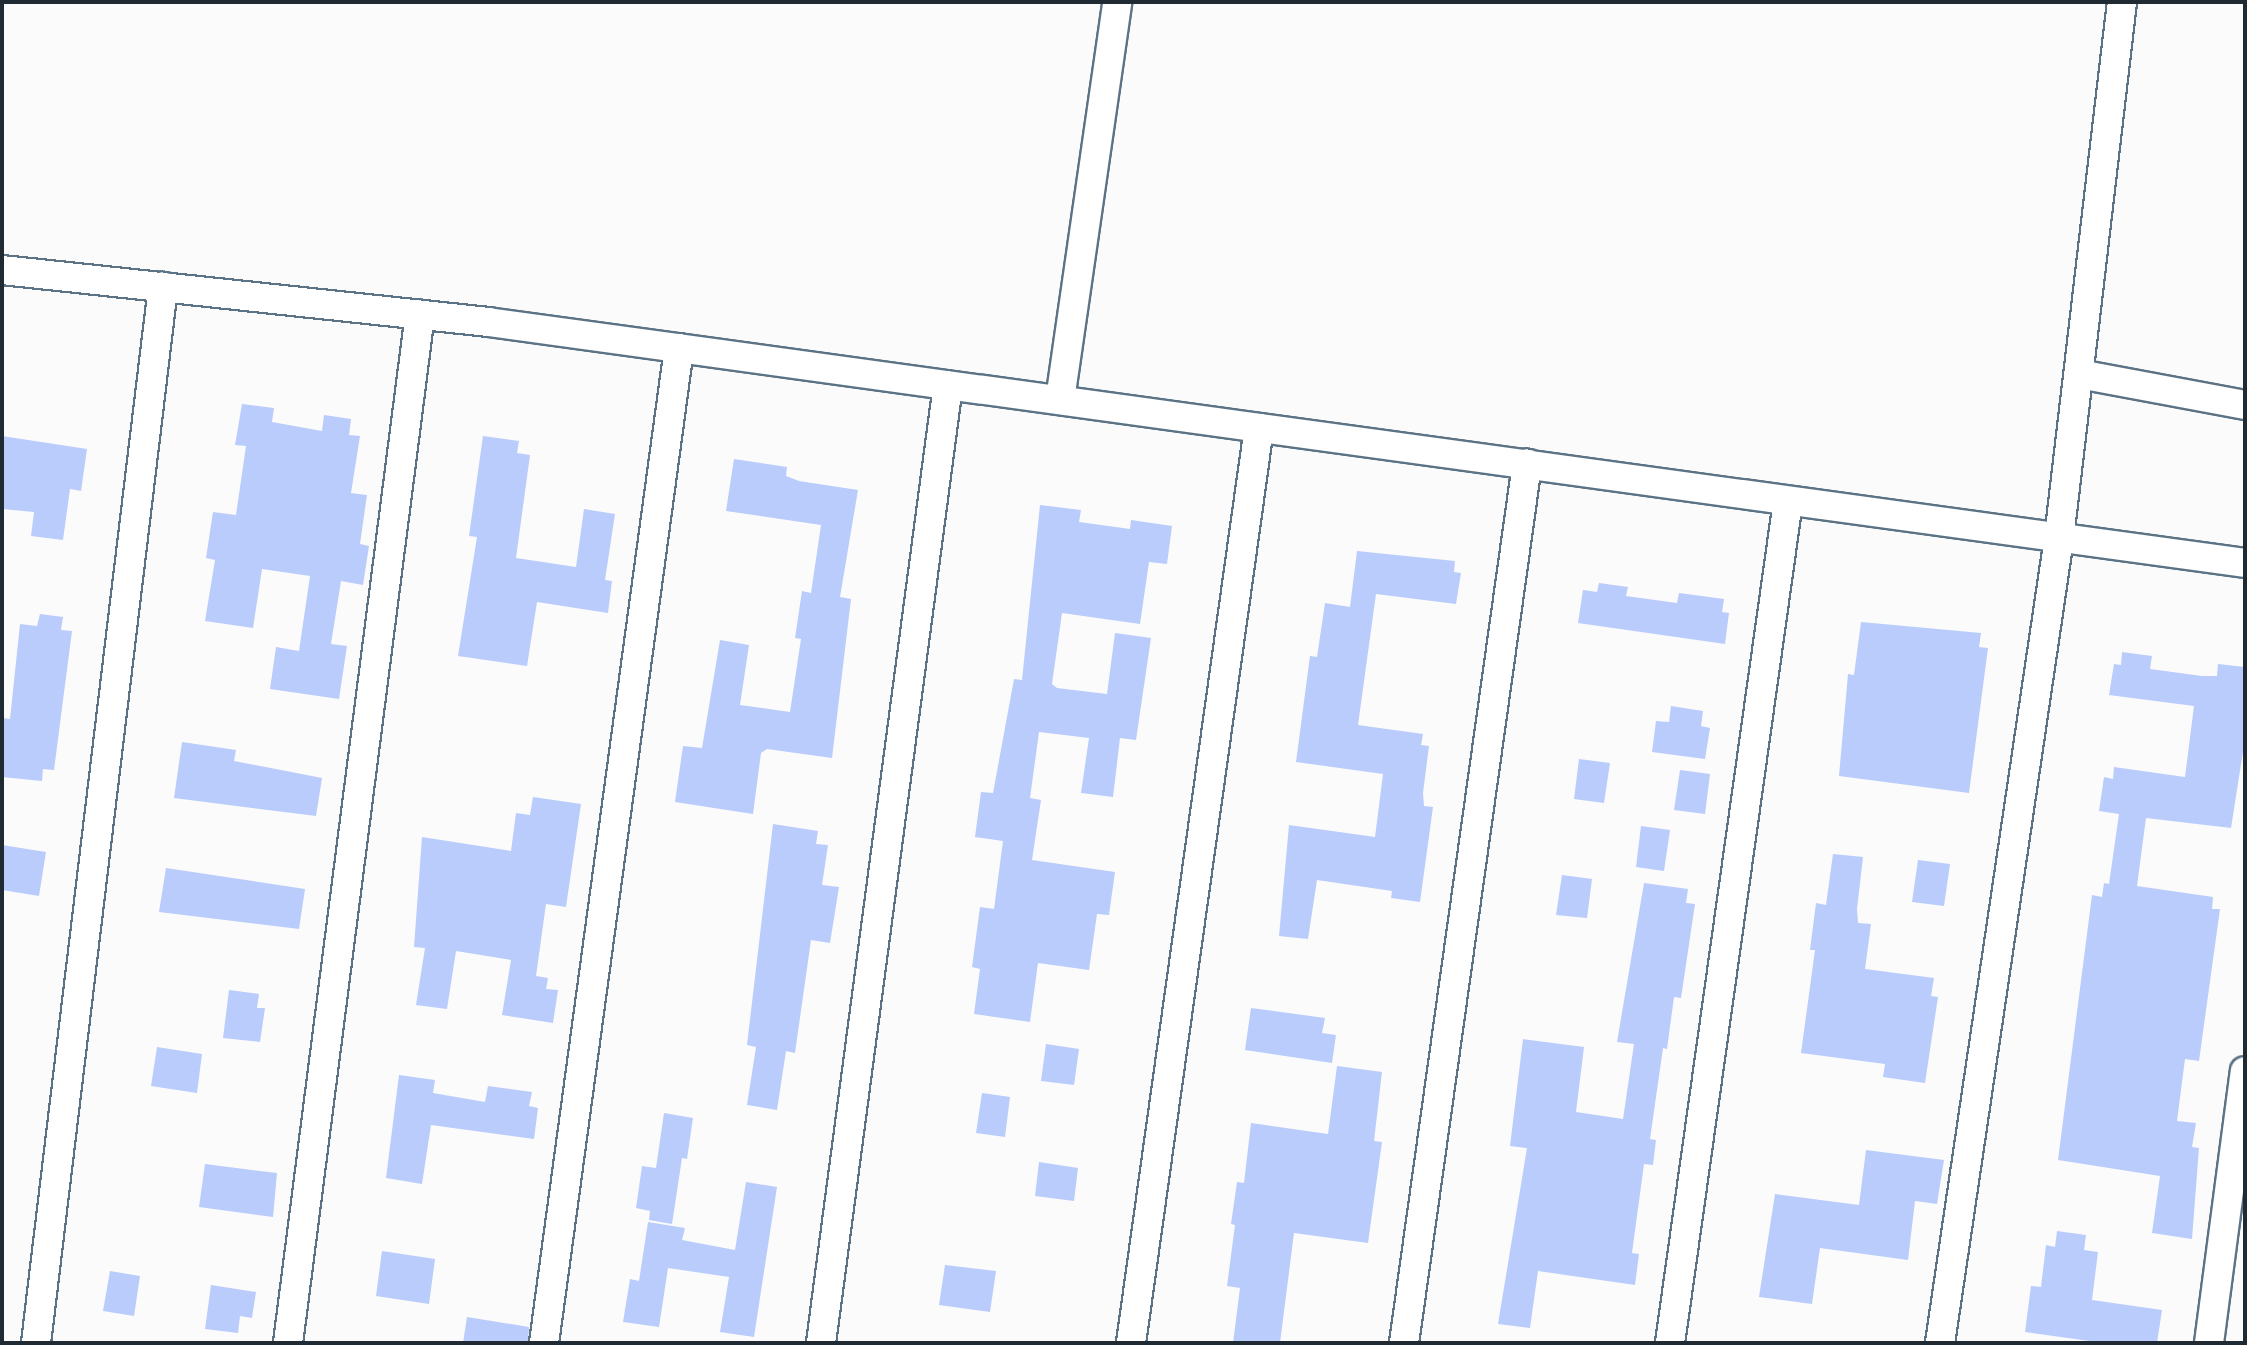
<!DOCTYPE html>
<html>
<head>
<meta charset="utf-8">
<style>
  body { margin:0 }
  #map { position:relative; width:2247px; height:1345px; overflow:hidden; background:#fbfbfb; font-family:"Open Sans",sans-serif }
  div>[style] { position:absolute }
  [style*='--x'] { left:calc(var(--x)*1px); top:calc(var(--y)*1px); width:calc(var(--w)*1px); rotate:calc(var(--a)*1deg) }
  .building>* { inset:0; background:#b9ccfb }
  .roads { filter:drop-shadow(2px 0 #5b7385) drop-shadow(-2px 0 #5b7385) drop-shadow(0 2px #5b7385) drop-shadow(0 -2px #5b7385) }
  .minor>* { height:28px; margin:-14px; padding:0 14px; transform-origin:14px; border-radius:14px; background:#fff }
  span { translate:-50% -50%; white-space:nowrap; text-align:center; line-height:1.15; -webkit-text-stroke:6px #fff; paint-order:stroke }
  .frame { position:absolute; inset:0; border:4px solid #202a32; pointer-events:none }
</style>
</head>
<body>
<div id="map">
  <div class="building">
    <i style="clip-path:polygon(242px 404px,274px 408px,272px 422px,322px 431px,324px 415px,351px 419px,349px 435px,360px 436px,351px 493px,367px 495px,360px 544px,369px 546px,363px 585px,341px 581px,331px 644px,347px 646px,339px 699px,270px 689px,276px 647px,299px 651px,310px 576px,262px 569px,253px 628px,205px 621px,215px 560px,206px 558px,213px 512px,236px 515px,246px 446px,235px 445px)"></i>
    <i style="clip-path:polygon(2px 436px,87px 449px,81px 491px,70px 489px,63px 540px,31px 536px,34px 512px,2px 509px)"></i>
    <i style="clip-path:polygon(483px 436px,519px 441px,517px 453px,530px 455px,516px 558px,576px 567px,584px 509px,615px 514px,605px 580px,612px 581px,608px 613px,537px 602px,527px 666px,458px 656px,477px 537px,469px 536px)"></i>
    <i style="clip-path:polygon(734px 459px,787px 467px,786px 476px,799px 481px,858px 490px,840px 597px,851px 599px,832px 758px,767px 749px,761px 753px,753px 814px,675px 802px,683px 746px,702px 748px,720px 640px,749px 645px,740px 705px,790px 712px,801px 639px,795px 638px,802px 591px,811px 593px,821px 525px,726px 511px)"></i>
    <i style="clip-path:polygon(1040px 505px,1081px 510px,1079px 522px,1130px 529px,1131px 520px,1172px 526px,1167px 564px,1149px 562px,1140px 624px,1062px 613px,1052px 684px,1057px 688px,1107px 694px,1115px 633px,1151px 638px,1136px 740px,1120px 738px,1113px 797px,1081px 793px,1089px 738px,1039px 732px,1030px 798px,1041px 800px,1032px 860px,1115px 872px,1109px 915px,1097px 914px,1089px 970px,1038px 963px,1030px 1022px,974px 1014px,980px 969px,972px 967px,980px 907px,994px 909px,1003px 841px,975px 837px,981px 792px,993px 793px,1014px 679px,1022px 680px)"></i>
    <i style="clip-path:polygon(1357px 551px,1455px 561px,1454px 572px,1461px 573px,1456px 604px,1376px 594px,1358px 725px,1423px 734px,1421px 745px,1429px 746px,1423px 793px,1424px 806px,1433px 807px,1420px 902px,1391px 898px,1392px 891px,1317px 880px,1308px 939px,1279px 936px,1289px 825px,1375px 837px,1383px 774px,1296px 762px,1310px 656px,1317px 657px,1325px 603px,1350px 607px)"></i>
    <i style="clip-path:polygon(1599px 583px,1628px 587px,1626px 596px,1677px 603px,1679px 593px,1724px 599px,1722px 612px,1729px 613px,1725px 644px,1578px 623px,1583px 590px,1597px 592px)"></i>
    <i style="clip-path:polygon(40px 614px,63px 617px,61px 630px,72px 631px,54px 770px,43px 769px,42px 781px,2px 777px,2px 718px,10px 719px,20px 624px,37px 626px)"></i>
    <i style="clip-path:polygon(1861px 622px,1981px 633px,1979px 647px,1988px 648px,1969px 793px,1839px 776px,1848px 674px,1854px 675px)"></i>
    <i style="clip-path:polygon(2122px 652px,2152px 656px,2150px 669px,2202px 676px,2217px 676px,2218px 664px,2245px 667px,2245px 739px,2231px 828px,2146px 818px,2137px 886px,2213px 897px,2212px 909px,2220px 909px,2199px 1061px,2185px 1059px,2177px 1121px,2196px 1123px,2192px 1147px,2199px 1148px,2192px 1239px,2152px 1233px,2160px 1176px,2058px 1160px,2092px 895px,2102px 897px,2104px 883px,2109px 884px,2119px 814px,2099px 811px,2104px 777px,2113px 779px,2114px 767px,2185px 777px,2194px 706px,2109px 695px,2114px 664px,2121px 665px)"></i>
    <i style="clip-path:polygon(1671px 706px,1703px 711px,1701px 726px,1710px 728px,1705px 759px,1652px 752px,1656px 721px,1669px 722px)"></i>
    <i style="clip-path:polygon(182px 742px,236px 750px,234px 761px,322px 778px,316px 816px,174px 798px)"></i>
    <i style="clip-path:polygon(1579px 759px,1610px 763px,1604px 803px,1574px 799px)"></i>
    <i style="clip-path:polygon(1680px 770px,1710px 774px,1705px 814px,1674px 810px)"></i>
    <i style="clip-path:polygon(533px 797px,581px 804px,566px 907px,546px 904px,536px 976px,548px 978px,546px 989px,558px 990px,553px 1023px,502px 1015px,511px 960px,456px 951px,447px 1009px,416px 1005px,425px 948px,414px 947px,422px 837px,511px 851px,516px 813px,530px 815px)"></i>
    <i style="clip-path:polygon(773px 824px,818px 831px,816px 844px,828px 845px,822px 885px,839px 887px,830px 943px,811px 940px,795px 1053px,786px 1051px,777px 1110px,747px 1105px,756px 1047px,747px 1045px)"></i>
    <i style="clip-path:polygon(1641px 826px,1670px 830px,1664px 871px,1636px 867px)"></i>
    <i style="clip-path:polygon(2px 845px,46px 852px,39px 896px,2px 890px)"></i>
    <i style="clip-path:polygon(1833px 854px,1863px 857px,1857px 909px,1858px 923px,1871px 924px,1865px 969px,1934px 978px,1931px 996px,1938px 997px,1925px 1083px,1883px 1077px,1885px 1064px,1801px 1053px,1815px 950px,1810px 950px,1816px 903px,1826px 905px)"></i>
    <i style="clip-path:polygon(1918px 860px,1950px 864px,1944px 906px,1912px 902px)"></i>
    <i style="clip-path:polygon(166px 868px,305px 889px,299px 929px,159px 912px)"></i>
    <i style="clip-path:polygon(1562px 875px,1592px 879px,1587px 918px,1556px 915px)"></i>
    <i style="clip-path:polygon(1644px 883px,1688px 889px,1686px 903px,1695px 904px,1681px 998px,1674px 997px,1667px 1049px,1663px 1048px,1650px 1139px,1656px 1140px,1653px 1165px,1644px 1164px,1632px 1253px,1639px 1254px,1635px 1285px,1538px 1271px,1530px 1328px,1498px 1324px,1527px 1148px,1510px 1146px,1523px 1039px,1584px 1047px,1576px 1112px,1623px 1119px,1634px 1044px,1617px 1042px)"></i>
    <i style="clip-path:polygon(229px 990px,259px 994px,257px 1008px,265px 1008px,260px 1042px,223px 1038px)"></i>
    <i style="clip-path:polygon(1251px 1008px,1325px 1018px,1322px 1033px,1336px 1035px,1332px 1063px,1245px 1050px)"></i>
    <i style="clip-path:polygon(1046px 1044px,1079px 1049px,1074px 1085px,1041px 1081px)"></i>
    <i style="clip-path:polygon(157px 1047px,202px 1054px,197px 1093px,151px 1086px)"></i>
    <i style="clip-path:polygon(1337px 1066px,1382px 1072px,1374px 1141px,1382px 1142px,1368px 1243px,1294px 1233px,1280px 1343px,1233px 1343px,1240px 1288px,1227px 1286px,1235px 1225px,1231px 1224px,1237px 1182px,1244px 1183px,1251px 1123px,1328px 1134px)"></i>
    <i style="clip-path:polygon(399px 1075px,435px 1080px,433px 1093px,485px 1102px,488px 1086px,532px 1092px,529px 1106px,538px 1108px,534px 1139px,431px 1125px,422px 1184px,386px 1178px)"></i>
    <i style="clip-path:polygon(982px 1093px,1010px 1097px,1005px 1137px,976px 1133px)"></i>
    <i style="clip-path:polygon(664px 1113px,693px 1118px,687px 1159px,682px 1158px,672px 1224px,649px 1220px,650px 1211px,636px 1208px,642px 1166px,656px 1168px)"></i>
    <i style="clip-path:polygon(1866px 1150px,1944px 1160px,1937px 1204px,1915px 1201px,1908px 1260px,1820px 1248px,1812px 1304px,1759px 1297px,1775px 1194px,1859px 1205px)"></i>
    <i style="clip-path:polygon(1039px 1162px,1078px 1168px,1074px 1201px,1035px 1196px)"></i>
    <i style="clip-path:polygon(205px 1164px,277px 1173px,273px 1217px,199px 1207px)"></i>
    <i style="clip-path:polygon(746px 1182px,777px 1187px,754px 1337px,720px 1332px,729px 1277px,668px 1268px,659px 1327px,623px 1322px,630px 1279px,639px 1281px,648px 1222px,685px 1228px,682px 1240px,735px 1250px)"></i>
    <i style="clip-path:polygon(2057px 1231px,2086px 1235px,2084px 1250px,2098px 1252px,2092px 1300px,2162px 1310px,2157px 1343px,2104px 1343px,2025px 1332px,2031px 1286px,2041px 1287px,2046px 1245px,2055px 1247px)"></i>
    <i style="clip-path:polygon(382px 1251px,435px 1259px,429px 1304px,376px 1296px)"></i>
    <i style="clip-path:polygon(945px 1265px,996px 1271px,990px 1312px,939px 1305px)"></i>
    <i style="clip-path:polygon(110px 1271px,140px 1276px,134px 1316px,103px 1311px)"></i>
    <i style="clip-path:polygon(211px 1285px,256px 1292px,252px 1318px,240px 1316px,238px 1333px,205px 1329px)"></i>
    <i style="clip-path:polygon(467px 1317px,529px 1327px,528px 1343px,463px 1343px)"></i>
  </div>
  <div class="roads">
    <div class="minor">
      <i style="--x:2;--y:270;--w:489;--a:6.1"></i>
      <i style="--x:488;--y:322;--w:1773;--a:7.81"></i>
      <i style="--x:2079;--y:374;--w:169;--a:10.6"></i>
      <i style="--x:1060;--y:400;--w:402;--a:-81.8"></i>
      <i style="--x:36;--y:1343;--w:1064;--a:-83.14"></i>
      <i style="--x:288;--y:1343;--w:1037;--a:-82.69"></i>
      <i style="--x:544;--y:1343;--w:1004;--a:-82.27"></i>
      <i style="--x:821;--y:1343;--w:966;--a:-82.45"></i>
      <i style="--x:1131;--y:1343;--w:924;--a:-82.04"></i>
      <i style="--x:1404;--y:1343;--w:888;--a:-82.03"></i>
      <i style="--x:1670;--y:1343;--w:850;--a:-82.02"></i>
      <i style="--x:1940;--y:1343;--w:814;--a:-81.59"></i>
      <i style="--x:2059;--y:538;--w:540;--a:-83.3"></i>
      <i style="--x:2209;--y:1343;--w:274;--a:-82.5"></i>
    </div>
  </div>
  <div class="frame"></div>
</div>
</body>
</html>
